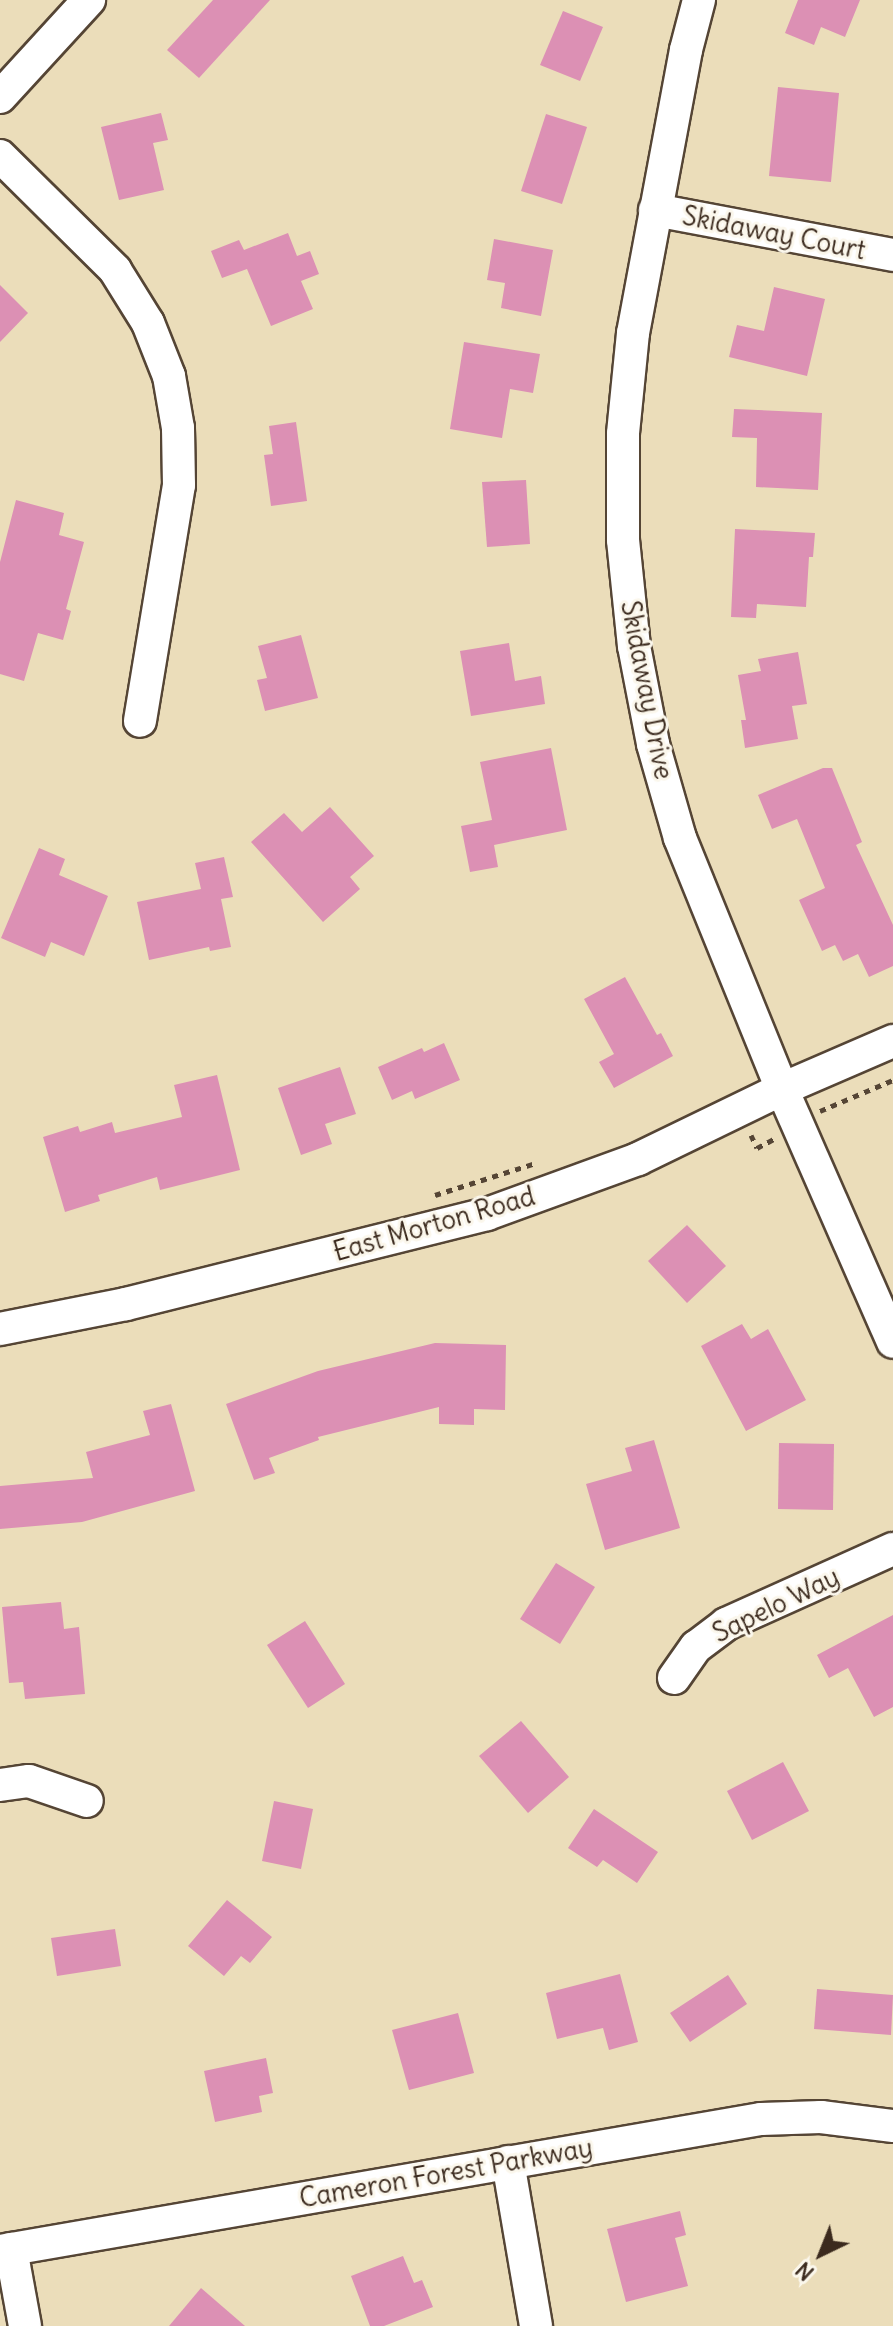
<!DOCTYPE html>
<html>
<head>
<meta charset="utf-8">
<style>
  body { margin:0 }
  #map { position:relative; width:893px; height:2326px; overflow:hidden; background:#ebddba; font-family:Delius,sans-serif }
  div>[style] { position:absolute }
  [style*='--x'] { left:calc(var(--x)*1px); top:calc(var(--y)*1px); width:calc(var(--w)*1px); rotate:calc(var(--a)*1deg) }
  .building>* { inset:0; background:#dc90b4 }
  .path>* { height:5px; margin-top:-2.5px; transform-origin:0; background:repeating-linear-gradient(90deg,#554535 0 6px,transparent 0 12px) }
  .roads { filter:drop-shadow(2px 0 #554535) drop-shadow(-2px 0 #554535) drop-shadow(0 2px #554535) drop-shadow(0 -2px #554535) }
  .street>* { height:32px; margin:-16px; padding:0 16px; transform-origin:16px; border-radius:16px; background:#fff }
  span { translate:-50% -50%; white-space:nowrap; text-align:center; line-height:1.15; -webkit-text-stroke:6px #fbf7ec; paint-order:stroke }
  .street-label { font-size:26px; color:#3b2a1e }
  .north { position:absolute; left:781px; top:2214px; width:80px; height:80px; -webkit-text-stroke:6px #fbf7ec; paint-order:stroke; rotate:223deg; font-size:22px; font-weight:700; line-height:32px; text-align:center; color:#3b2a1e }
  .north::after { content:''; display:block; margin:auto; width:28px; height:36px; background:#3b2a1e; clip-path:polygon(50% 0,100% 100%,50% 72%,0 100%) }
</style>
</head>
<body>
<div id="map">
  <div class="building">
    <i style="clip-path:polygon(213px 0,270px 0,199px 78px,167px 50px)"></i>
    <i style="clip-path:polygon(798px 0,860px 0,845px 37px,821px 27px,814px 45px,785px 33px)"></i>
    <i style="clip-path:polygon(563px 11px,603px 27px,580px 81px,540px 65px)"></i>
    <i style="clip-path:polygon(778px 87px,839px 93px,831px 182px,769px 176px)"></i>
    <i style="clip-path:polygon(161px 113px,168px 140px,153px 143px,164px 190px,119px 200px,101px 127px)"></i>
    <i style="clip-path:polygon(546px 114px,587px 127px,562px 204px,521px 191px)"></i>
    <i style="clip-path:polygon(288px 233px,297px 256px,310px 251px,319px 274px,301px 281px,313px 309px,271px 326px,247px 269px,222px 278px,211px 251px,239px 240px,244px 250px)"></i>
    <i style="clip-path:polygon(494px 239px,553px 250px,541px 316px,501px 308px,505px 283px,487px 280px)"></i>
    <i style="clip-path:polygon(0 285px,28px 313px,0 342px)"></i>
    <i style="clip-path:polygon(774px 287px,825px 299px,807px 376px,729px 357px,737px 325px,764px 331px)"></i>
    <i style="clip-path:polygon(464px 342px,540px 354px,533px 393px,510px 389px,502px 438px,450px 429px)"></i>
    <i style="clip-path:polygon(734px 409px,822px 413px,818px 490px,756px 487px,757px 438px,732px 437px)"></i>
    <i style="clip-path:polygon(296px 422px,307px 501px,271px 506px,264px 455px,273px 454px,269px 426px)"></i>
    <i style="clip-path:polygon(526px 480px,530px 544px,487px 547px,482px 482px)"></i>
    <i style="clip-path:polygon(16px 500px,64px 513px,59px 535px,84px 542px,66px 609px,71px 611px,63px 640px,38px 633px,24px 681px,0 674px,0 562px)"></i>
    <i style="clip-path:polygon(735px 529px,815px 533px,813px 557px,809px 557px,806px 607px,757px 604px,756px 618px,731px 617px)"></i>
    <i style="clip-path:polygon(301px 635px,318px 698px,265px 711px,257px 680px,267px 678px,258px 646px)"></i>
    <i style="clip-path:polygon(509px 643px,515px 681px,541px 676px,545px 704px,471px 716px,460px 651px)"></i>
    <i style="clip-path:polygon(798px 652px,807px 704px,792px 706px,798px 739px,745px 748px,741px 720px,746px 720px,738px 675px,761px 671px,758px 659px)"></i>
    <i style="clip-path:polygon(551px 748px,567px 830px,494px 845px,498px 867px,470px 872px,461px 826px,492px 820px,480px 762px)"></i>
    <i style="clip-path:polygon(823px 768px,832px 768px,862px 842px,856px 845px,893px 925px,893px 966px,869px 977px,858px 954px,843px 961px,835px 945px,822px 951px,799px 900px,825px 888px,797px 819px,772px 829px,758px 795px)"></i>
    <i style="clip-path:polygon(330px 807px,374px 856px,350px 877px,360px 889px,323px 922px,251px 842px,284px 813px,302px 832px)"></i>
    <i style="clip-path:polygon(39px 848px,65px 859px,59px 875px,108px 896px,84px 956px,51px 942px,45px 957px,1px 938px)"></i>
    <i style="clip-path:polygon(224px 857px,233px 897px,221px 899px,231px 947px,210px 951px,209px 947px,149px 960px,137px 902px,201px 889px,195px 863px)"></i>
    <i style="clip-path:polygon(625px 977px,657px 1035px,661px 1033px,673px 1056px,614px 1088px,599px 1062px,614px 1054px,584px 999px)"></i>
    <i style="clip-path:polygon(444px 1043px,460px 1080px,415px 1099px,412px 1091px,392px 1100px,378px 1067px,422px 1048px,424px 1052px)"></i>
    <i style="clip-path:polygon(340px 1067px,356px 1114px,325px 1124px,332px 1144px,301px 1155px,278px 1088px)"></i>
    <i style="clip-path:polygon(217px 1075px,240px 1170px,160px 1190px,157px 1177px,98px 1195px,100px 1201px,65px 1212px,43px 1137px,78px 1126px,80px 1132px,112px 1122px,115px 1133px,182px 1117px,174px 1085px)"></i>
    <i style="clip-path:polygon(687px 1225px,726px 1266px,687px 1303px,648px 1261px)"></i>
    <i style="clip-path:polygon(742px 1324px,751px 1339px,768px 1329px,806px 1400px,746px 1431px,701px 1346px)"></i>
    <i style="clip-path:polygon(435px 1343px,506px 1345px,505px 1410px,474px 1409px,474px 1425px,439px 1424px,439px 1407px,318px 1437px,319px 1440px,269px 1458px,275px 1473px,254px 1480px,226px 1404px,318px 1371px)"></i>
    <i style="clip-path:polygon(171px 1404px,195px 1491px,82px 1522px,0 1529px,0 1486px,93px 1478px,86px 1452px,150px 1435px,143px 1411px)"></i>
    <i style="clip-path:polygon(654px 1440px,680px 1528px,605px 1550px,586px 1484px,632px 1471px,625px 1448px)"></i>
    <i style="clip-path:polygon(779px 1443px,834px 1444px,833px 1510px,778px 1509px)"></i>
    <i style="clip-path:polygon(556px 1563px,595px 1587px,560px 1644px,520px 1619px)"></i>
    <i style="clip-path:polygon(61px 1602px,64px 1629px,79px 1627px,85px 1694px,25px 1699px,23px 1682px,9px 1683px,2px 1607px)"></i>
    <i style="clip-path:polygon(893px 1615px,893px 1707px,874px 1717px,848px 1668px,829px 1678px,817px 1655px)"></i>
    <i style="clip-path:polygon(305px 1621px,345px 1684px,308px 1708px,267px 1645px)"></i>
    <i style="clip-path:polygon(521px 1721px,569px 1777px,528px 1813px,479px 1756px)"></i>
    <i style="clip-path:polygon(783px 1762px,809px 1811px,752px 1840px,727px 1791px)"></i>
    <i style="clip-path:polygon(274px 1801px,313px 1809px,301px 1869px,262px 1861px)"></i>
    <i style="clip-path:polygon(594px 1809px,658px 1852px,637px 1883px,603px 1860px,597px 1867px,568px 1848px)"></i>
    <i style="clip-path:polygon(227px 1900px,272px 1937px,250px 1963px,241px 1956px,224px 1976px,188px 1946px)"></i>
    <i style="clip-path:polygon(115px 1929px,121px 1966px,57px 1976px,51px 1938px)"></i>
    <i style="clip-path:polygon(620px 1974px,638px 2042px,609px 2050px,603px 2028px,557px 2039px,546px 1993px)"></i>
    <i style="clip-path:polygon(728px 1975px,747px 2004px,690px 2042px,670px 2013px)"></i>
    <i style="clip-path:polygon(817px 1989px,893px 1995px,891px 2035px,814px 2029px)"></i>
    <i style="clip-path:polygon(458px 2013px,474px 2073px,409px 2090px,392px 2030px)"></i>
    <i style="clip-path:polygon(266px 2058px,273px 2093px,259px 2096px,262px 2112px,215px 2122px,204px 2071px)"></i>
    <i style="clip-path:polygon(680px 2211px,686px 2235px,675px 2238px,688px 2286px,626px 2302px,607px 2229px)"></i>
    <i style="clip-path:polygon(403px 2256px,414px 2283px,422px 2280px,433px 2307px,384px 2326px,370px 2326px,351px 2276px)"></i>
    <i style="clip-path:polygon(201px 2288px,245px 2326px,169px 2326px)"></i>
  </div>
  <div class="path">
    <i style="--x:820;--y:1111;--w:79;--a:-23"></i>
    <i style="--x:751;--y:1135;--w:14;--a:65"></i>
    <i style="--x:757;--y:1148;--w:19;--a:-28"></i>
    <i style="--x:435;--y:1195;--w:106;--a:-17.6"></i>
  </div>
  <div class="roads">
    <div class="street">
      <i style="--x:699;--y:0;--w:52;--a:104.6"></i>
      <i style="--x:686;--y:50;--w:288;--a:100.6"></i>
      <i style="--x:633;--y:333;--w:101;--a:95.7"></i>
      <i style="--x:623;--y:434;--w:106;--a:90"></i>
      <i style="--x:623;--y:540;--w:107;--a:84.1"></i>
      <i style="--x:634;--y:646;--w:100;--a:79"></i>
      <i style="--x:653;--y:744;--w:98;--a:74"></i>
      <i style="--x:680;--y:838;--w:271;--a:67.9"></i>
      <i style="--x:782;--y:1089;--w:276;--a:66.3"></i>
      <i style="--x:0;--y:97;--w:132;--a:-47.5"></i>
      <i style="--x:0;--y:156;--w:162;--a:44.7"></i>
      <i style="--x:115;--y:270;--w:62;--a:58.1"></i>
      <i style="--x:148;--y:323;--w:57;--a:68.4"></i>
      <i style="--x:169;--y:376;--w:53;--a:80.2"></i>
      <i style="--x:178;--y:428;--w:57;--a:89"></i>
      <i style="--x:179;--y:485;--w:239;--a:99.4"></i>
      <i style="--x:655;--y:210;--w:242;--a:10.7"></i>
      <i style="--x:0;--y:1329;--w:128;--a:-11.2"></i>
      <i style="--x:126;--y:1304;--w:372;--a:-14"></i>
      <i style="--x:487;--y:1214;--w:161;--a:-20"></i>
      <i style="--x:638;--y:1159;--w:160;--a:-25.9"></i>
      <i style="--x:782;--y:1089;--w:121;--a:-23.4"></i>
      <i style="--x:674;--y:1678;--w:38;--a:-55"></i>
      <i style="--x:696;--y:1647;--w:38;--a:-37"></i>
      <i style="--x:726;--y:1624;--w:183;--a:-24.2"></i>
      <i style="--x:0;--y:1785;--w:29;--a:-8"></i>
      <i style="--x:29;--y:1781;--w:61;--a:19"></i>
      <i style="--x:508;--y:2162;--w:166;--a:80.3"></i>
      <i style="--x:11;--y:2249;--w:78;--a:79.7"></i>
      <i style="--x:0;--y:2251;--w:772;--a:-9.84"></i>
      <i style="--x:761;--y:2119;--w:60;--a:-1.9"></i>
      <i style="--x:821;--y:2117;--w:73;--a:7.1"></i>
    </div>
  </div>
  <div class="street-label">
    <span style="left:774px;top:233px;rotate:11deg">Skidaway Court</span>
    <span style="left:647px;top:690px;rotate:79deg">Skidaway Drive</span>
    <span style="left:434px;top:1224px;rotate:-16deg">East Morton Road</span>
    <span style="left:776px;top:1605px;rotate:-26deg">Sapelo Way</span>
    <span style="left:446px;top:2173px;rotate:-10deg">Cameron Forest Parkway</span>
  </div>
  <div class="north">N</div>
</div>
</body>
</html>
